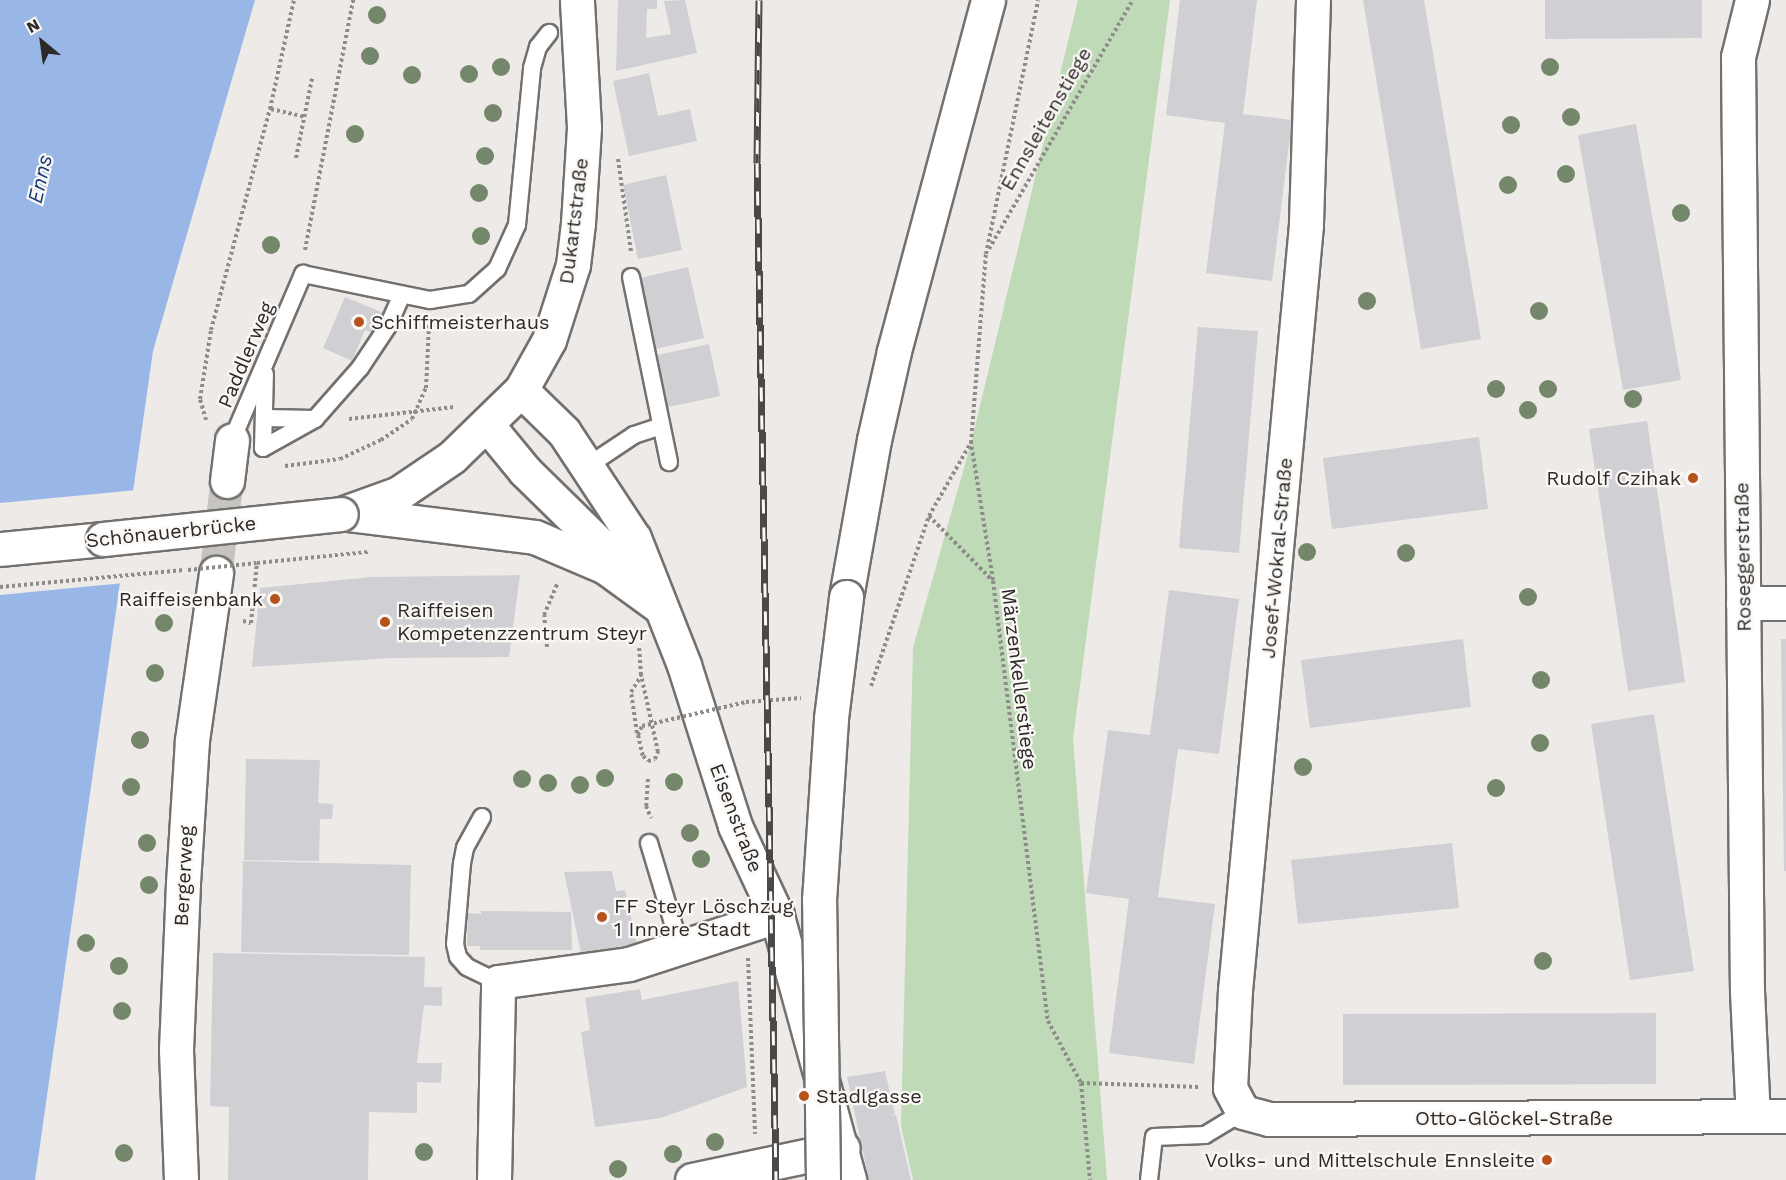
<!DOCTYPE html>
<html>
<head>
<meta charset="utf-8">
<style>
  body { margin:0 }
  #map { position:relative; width:1786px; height:1180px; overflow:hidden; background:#edeae7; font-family:"Work Sans",sans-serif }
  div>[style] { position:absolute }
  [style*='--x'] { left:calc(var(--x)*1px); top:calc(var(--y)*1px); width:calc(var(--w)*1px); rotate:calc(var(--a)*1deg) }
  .green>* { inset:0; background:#bfdab7 }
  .water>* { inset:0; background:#98b7e7 }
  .pier>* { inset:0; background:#edeae7 }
  .building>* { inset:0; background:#d0d0d4 }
  .street-tunnel>* { height:33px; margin-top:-16.5px; transform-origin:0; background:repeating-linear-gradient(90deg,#c6c4c1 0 33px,transparent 0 49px) }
  .path>* { height:4px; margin-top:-2px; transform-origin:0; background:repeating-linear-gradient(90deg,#8e8c8a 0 3px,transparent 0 6px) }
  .roads { filter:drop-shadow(2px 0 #73706e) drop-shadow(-2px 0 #73706e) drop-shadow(0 2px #73706e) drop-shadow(0 -2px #73706e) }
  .lane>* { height:16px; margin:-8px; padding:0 8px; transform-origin:8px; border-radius:8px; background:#fff }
  .street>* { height:33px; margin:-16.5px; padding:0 16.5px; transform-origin:16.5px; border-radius:16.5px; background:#fff }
  .secondary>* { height:33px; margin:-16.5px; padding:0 16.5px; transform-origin:16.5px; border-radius:16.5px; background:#fff }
  .primary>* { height:33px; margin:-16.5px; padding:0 16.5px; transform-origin:16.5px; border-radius:16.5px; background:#fff }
  .rail>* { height:7px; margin-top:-3.5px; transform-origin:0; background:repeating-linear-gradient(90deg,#faf7f4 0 14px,#4a4947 0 28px); box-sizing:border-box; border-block:2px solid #4a4947 }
  .path-bridge>* { height:4px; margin-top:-2px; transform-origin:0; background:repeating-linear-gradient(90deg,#8e8c8a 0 3px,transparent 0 6px) }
  .bridges { filter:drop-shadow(2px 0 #73706e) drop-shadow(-2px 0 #73706e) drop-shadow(0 2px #73706e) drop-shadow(0 -2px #73706e) }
  .secondary-bridge>* { height:33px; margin:-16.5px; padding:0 16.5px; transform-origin:16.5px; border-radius:16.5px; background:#fff }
  .primary-bridge>* { height:33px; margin:-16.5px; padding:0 16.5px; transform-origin:16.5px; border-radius:16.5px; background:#fff }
  .trees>* { width:18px; height:18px; margin:-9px; border-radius:50%; background:#75876a }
  .dots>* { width:16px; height:16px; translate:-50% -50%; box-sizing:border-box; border:3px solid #faf7f4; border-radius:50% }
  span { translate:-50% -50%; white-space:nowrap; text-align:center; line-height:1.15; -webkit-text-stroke:4.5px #faf7f4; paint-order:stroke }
  .street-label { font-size:20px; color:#2b2a28 }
  .poi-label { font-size:20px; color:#2b2a28 }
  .left { translate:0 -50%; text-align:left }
  .right { translate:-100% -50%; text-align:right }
  .water-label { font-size:21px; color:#173b74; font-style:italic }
  .north { position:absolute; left:12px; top:12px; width:60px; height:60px; -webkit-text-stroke:4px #faf7f4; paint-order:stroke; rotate:331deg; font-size:16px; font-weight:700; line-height:24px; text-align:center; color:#2b2a28 }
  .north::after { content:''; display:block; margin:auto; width:21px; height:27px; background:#2b2a28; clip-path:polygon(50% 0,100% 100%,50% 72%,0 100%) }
</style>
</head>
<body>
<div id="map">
  <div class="green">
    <i style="clip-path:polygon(1078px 0,1170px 0,1073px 739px,1107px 1180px,913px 1180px,901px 1126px,913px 648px,971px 443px)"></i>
  </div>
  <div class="water">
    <i style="clip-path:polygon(0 0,255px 0,153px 351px,35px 1180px,0 1180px)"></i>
  </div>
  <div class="pier">
    <i style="clip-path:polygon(137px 490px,124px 583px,0 595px,0 503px)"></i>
  </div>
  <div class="building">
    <i style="clip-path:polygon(618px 0,657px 0,657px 9px,647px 9px,646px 38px,671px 34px,664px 1px,685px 0,697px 53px,616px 71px)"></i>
    <i style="clip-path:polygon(1180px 0,1257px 0,1243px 114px,1292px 120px,1272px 281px,1206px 273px,1225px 123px,1166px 115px)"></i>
    <i style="clip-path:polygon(1363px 0,1424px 0,1481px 339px,1421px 349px)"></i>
    <i style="clip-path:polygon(1545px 0,1702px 0,1702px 38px,1545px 39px)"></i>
    <i style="clip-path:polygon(649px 73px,658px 116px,690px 109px,697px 141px,629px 156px,613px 81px)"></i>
    <i style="clip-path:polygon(1636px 124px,1681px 380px,1623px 390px,1578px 135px)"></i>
    <i style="clip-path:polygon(666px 175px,682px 250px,638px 259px,623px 185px)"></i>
    <i style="clip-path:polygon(688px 267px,704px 338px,655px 349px,640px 278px)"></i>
    <i style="clip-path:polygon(345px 297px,386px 314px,377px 335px,365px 330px,352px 361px,323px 348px)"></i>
    <i style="clip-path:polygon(1198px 327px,1258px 331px,1239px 553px,1179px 548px)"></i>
    <i style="clip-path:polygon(709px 344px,720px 396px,664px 408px,653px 356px)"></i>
    <i style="clip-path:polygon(1647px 421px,1685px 682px,1628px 691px,1589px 429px)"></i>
    <i style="clip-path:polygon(1479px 437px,1488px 509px,1332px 529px,1323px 458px)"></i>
    <i style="clip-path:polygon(520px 575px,509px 657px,393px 658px,252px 667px,260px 588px,372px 577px)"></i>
    <i style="clip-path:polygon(1169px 590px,1239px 599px,1219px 754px,1178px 749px,1158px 897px,1215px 904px,1194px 1064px,1109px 1053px,1129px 899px,1086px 893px,1108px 730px,1150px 735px)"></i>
    <i style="clip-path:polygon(1463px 639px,1471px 707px,1310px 728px,1301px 660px)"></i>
    <i style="clip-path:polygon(1781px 639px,1786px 639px,1786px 871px,1784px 871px)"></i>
    <i style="clip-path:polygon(1654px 714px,1694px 971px,1630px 980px,1591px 724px)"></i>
    <i style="clip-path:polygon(246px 759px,320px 760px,318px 803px,333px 804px,332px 819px,320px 819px,319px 861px,244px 860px)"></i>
    <i style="clip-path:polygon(1452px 843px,1459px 908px,1298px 924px,1291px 860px)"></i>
    <i style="clip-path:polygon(243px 861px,411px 865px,409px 955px,241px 952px)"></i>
    <i style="clip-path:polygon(612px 871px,616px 891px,625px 890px,637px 944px,581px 953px,564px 872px)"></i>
    <i style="clip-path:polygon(481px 911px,571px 912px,572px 950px,480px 950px,480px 946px,467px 946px,468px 913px,481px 914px)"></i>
    <i style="clip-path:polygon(213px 953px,425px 957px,424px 987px,442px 987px,442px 1006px,424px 1005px,417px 1063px,442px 1063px,441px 1083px,417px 1082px,417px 1113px,369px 1112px,368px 1180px,228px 1180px,229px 1107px,210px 1106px)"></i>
    <i style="clip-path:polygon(738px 981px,747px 1087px,661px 1118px,595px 1127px,581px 1032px,590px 1030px,585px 998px,640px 989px,642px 1000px)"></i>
    <i style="clip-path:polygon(1656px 1013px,1656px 1084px,1343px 1085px,1343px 1014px)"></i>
    <i style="clip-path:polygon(885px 1071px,895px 1114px,889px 1116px,896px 1115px,911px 1180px,869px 1180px,847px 1077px)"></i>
  </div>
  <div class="street-tunnel">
    <i style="--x:216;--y:573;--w:93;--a:-83.2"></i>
  </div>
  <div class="path">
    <i style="--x:271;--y:109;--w:35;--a:13"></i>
    <i style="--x:296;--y:158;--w:81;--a:-78.6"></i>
    <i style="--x:618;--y:159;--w:94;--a:82"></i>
    <i style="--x:989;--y:249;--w:288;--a:-60"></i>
    <i style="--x:305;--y:250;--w:255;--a:-79.1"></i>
    <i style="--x:349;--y:419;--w:106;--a:-6.5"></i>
    <i style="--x:206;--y:420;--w:22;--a:-106"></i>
    <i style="--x:200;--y:399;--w:70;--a:-80.9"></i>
    <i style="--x:211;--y:330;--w:229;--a:-75.1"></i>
    <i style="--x:270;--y:109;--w:112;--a:-77.6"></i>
    <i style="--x:285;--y:466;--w:55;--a:-7.3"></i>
    <i style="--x:340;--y:459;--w:45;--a:-24.9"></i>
    <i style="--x:381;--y:440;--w:37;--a:-34"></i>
    <i style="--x:412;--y:419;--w:34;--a:-66"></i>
    <i style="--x:426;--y:388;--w:63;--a:-87.3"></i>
    <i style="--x:929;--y:516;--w:83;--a:-60.3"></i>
    <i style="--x:993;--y:580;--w:139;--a:-99.1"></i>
    <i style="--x:971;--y:443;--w:190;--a:-85.5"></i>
    <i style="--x:986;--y:254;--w:259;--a:-78.4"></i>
    <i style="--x:0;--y:587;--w:185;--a:-5.3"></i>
    <i style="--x:243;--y:621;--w:8;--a:14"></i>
    <i style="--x:251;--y:623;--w:60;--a:-84.3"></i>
    <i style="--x:257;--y:563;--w:112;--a:-5.7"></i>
    <i style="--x:547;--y:647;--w:32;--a:-95"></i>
    <i style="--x:544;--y:615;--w:36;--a:-67"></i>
    <i style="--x:871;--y:686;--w:180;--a:-71.2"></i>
    <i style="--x:929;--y:516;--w:91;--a:45.4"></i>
    <i style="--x:993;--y:581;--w:443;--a:82.9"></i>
    <i style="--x:1048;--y:1021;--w:70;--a:62"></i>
    <i style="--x:1081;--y:1083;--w:97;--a:84.7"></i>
    <i style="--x:746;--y:702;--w:55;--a:-4.2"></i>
    <i style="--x:637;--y:733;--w:41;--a:-98.3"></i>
    <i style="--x:631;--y:692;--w:19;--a:-58"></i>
    <i style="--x:638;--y:735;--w:22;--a:77"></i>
    <i style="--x:643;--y:756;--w:7;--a:45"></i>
    <i style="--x:648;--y:761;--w:7;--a:-16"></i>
    <i style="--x:655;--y:759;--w:8;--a:-67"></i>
    <i style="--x:658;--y:752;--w:79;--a:-102.4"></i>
    <i style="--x:641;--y:675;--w:27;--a:-94"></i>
    <i style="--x:648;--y:779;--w:27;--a:94"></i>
    <i style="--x:646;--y:806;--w:13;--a:67"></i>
    <i style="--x:748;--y:958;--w:176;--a:87.7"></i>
    <i style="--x:1081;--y:1083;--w:118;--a:1.9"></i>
  </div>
  <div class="roads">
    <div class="lane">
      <i style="--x:631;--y:277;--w:189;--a:78.4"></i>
      <i style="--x:266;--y:418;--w:49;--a:1.2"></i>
      <i style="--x:315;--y:419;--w:68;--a:-48.6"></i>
      <i style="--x:360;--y:368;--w:50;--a:-56.3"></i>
      <i style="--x:388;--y:326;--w:32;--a:-66"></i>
      <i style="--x:232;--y:440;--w:181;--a:-66.8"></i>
      <i style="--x:303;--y:274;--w:130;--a:11.6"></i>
      <i style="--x:430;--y:300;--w:39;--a:-9"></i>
      <i style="--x:469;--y:294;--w:38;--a:-42"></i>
      <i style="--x:497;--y:269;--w:48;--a:-65.6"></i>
      <i style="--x:517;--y:225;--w:158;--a:-84.5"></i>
      <i style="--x:532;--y:68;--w:22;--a:-74"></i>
      <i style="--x:538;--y:47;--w:18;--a:-52"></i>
      <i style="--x:263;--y:448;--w:74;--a:-88.5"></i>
      <i style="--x:263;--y:448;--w:60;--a:-29.1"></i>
      <i style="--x:589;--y:465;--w:54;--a:-33.7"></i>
      <i style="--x:634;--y:435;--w:26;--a:-18"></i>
      <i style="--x:482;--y:817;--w:35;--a:119"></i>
      <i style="--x:465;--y:848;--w:15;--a:101"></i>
      <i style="--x:462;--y:863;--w:81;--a:94.9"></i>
      <i style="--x:455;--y:944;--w:13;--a:77"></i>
      <i style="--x:458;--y:957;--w:13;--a:48"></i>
      <i style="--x:467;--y:967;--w:34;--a:26"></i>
      <i style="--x:649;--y:843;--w:112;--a:73.3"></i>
      <i style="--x:1149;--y:1180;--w:43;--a:-83.4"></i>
      <i style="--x:1154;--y:1137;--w:51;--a:-2.2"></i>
      <i style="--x:1205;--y:1135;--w:44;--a:-31.2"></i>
    </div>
    <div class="street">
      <i style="--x:1313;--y:0;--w:225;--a:91.8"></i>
      <i style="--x:1306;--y:225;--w:768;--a:95.3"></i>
      <i style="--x:1235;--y:990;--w:98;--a:92.9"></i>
      <i style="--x:1230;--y:1088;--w:27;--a:62"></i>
      <i style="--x:1243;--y:1112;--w:27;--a:15"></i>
      <i style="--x:1269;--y:1119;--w:517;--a:-0.33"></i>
      <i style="--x:1752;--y:0;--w:59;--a:103.8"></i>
      <i style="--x:1738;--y:57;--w:934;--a:89.45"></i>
      <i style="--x:1747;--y:991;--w:125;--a:87.3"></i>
      <i style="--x:227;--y:481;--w:41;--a:-83"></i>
      <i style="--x:1743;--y:603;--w:43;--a:0"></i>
      <i style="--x:181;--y:1180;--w:130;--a:-92.2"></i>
      <i style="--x:176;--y:1050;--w:167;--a:-87.6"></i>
      <i style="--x:183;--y:883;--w:143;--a:-86.4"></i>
      <i style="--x:192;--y:740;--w:169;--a:-81.8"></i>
      <i style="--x:494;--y:1180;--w:198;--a:-88.8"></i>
      <i style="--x:498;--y:982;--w:132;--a:-7.8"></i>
      <i style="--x:629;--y:964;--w:156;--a:-18"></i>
      <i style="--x:692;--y:1180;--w:154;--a:-12"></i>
    </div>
    <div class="secondary">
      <i style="--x:521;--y:390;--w:60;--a:44.3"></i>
      <i style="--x:564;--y:432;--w:127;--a:56.6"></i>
      <i style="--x:634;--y:538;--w:136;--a:68.5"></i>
      <i style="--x:684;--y:665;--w:169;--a:72.4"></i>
      <i style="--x:735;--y:826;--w:99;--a:65"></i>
      <i style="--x:777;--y:916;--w:274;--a:74.7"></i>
      <i style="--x:488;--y:426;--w:58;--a:50.6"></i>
      <i style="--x:525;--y:471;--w:141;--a:44.4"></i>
      <i style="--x:341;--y:514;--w:62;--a:-19.9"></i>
      <i style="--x:399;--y:493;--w:64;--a:-34.2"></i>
      <i style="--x:452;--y:457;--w:96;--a:-44.2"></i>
      <i style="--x:521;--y:390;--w:57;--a:-60.8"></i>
      <i style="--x:549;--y:340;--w:79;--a:-72.3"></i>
      <i style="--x:573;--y:265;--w:42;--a:-83.2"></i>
      <i style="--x:578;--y:223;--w:96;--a:-86.4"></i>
      <i style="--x:584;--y:127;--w:127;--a:-93.2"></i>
      <i style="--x:349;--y:514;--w:187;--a:7"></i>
      <i style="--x:535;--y:537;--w:76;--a:23.2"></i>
      <i style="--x:605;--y:567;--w:68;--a:36"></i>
      <i style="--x:0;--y:549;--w:103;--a:-5.5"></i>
    </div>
    <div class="primary">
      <i style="--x:846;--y:597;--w:159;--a:-79.9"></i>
      <i style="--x:874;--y:440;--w:91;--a:-77.3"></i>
      <i style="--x:894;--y:351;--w:363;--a:-75"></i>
    </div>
  </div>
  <div class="rail">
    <i style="--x:759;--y:0;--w:163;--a:90.7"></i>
    <i style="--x:757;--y:163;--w:1017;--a:88.93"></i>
  </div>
  <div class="path-bridge">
    <i style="--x:188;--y:570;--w:69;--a:-5.8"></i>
    <i style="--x:638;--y:735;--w:10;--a:-66"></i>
    <i style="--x:642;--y:726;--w:107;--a:-13"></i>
  </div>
  <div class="bridges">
    <div class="secondary-bridge">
      <i style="--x:103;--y:539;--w:239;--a:-6"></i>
    </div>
    <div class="primary-bridge">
      <i style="--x:823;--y:1180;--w:280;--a:-90.8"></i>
      <i style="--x:819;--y:900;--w:182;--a:-86.2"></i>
      <i style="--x:831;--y:718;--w:122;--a:-82.9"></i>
    </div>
  </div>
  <div class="trees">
    <i style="left:377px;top:15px"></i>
    <i style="left:370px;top:56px"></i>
    <i style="left:501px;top:67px"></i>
    <i style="left:1550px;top:67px"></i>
    <i style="left:469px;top:74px"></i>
    <i style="left:412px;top:75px"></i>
    <i style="left:493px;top:113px"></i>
    <i style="left:1571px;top:117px"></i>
    <i style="left:1511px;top:125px"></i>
    <i style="left:355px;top:134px"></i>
    <i style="left:485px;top:156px"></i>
    <i style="left:1566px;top:174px"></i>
    <i style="left:1508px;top:185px"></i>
    <i style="left:479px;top:193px"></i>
    <i style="left:1681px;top:213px"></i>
    <i style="left:481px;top:236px"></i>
    <i style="left:271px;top:245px"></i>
    <i style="left:1367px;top:301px"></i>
    <i style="left:1539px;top:311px"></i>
    <i style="left:1496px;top:389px"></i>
    <i style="left:1548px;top:389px"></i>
    <i style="left:1633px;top:399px"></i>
    <i style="left:1528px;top:410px"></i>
    <i style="left:1307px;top:552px"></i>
    <i style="left:1406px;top:553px"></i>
    <i style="left:1528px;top:597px"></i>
    <i style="left:164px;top:623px"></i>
    <i style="left:155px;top:673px"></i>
    <i style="left:1541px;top:680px"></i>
    <i style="left:140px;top:740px"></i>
    <i style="left:1540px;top:743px"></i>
    <i style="left:1303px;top:767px"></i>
    <i style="left:605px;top:778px"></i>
    <i style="left:522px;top:779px"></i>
    <i style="left:674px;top:782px"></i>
    <i style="left:548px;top:783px"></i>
    <i style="left:580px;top:785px"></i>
    <i style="left:131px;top:787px"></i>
    <i style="left:1496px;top:788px"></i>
    <i style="left:690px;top:833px"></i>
    <i style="left:147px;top:843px"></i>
    <i style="left:701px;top:859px"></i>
    <i style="left:149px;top:885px"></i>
    <i style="left:86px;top:943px"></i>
    <i style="left:1543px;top:961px"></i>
    <i style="left:119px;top:966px"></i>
    <i style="left:122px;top:1011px"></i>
    <i style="left:715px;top:1142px"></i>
    <i style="left:424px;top:1152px"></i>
    <i style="left:124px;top:1153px"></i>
    <i style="left:673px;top:1154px"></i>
    <i style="left:618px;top:1169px"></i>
  </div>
  <div class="dots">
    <i style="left:359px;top:322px;background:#b6521c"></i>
    <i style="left:1693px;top:478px;background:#b6521c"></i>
    <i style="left:275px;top:599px;background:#b6521c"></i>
    <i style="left:385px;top:622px;background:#b6521c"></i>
    <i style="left:602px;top:917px;background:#b6521c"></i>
    <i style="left:804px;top:1096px;background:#b6521c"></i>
    <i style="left:1547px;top:1160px;background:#b6521c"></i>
  </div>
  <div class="street-label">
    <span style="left:1046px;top:119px;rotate:-60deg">Ennsleitenstiege</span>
    <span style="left:574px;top:221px;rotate:-83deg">Dukartstraße</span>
    <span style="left:246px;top:355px;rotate:-67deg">Paddlerweg</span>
    <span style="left:171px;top:532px;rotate:-6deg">Schönauerbrücke</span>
    <span style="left:1743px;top:557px;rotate:-91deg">Roseggerstraße</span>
    <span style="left:1277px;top:558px;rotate:-85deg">Josef-Wokral-Straße</span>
    <span style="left:1019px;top:679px;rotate:83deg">Märzenkellerstiege</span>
    <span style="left:736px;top:818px;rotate:69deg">Eisenstraße</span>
    <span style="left:184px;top:876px;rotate:-87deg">Bergerweg</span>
    <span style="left:1514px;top:1118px">Otto-Glöckel-Straße</span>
  </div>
  <div class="poi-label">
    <span class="left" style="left:371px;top:322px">Schiffmeisterhaus</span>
    <span class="right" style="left:1681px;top:478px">Rudolf Czihak</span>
    <span class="right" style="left:263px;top:599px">Raiffeisenbank</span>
    <span class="left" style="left:397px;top:622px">Raiffeisen<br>Kompetenzzentrum Steyr</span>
    <span class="left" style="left:614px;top:918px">FF Steyr Löschzug<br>1 Innere Stadt</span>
    <span class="left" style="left:816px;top:1096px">Stadlgasse</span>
    <span class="right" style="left:1535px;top:1160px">Volks- und Mittelschule Ennsleite</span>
  </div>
  <div class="water-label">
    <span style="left:40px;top:179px;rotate:-77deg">Enns</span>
  </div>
  <div class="north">N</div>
</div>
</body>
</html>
